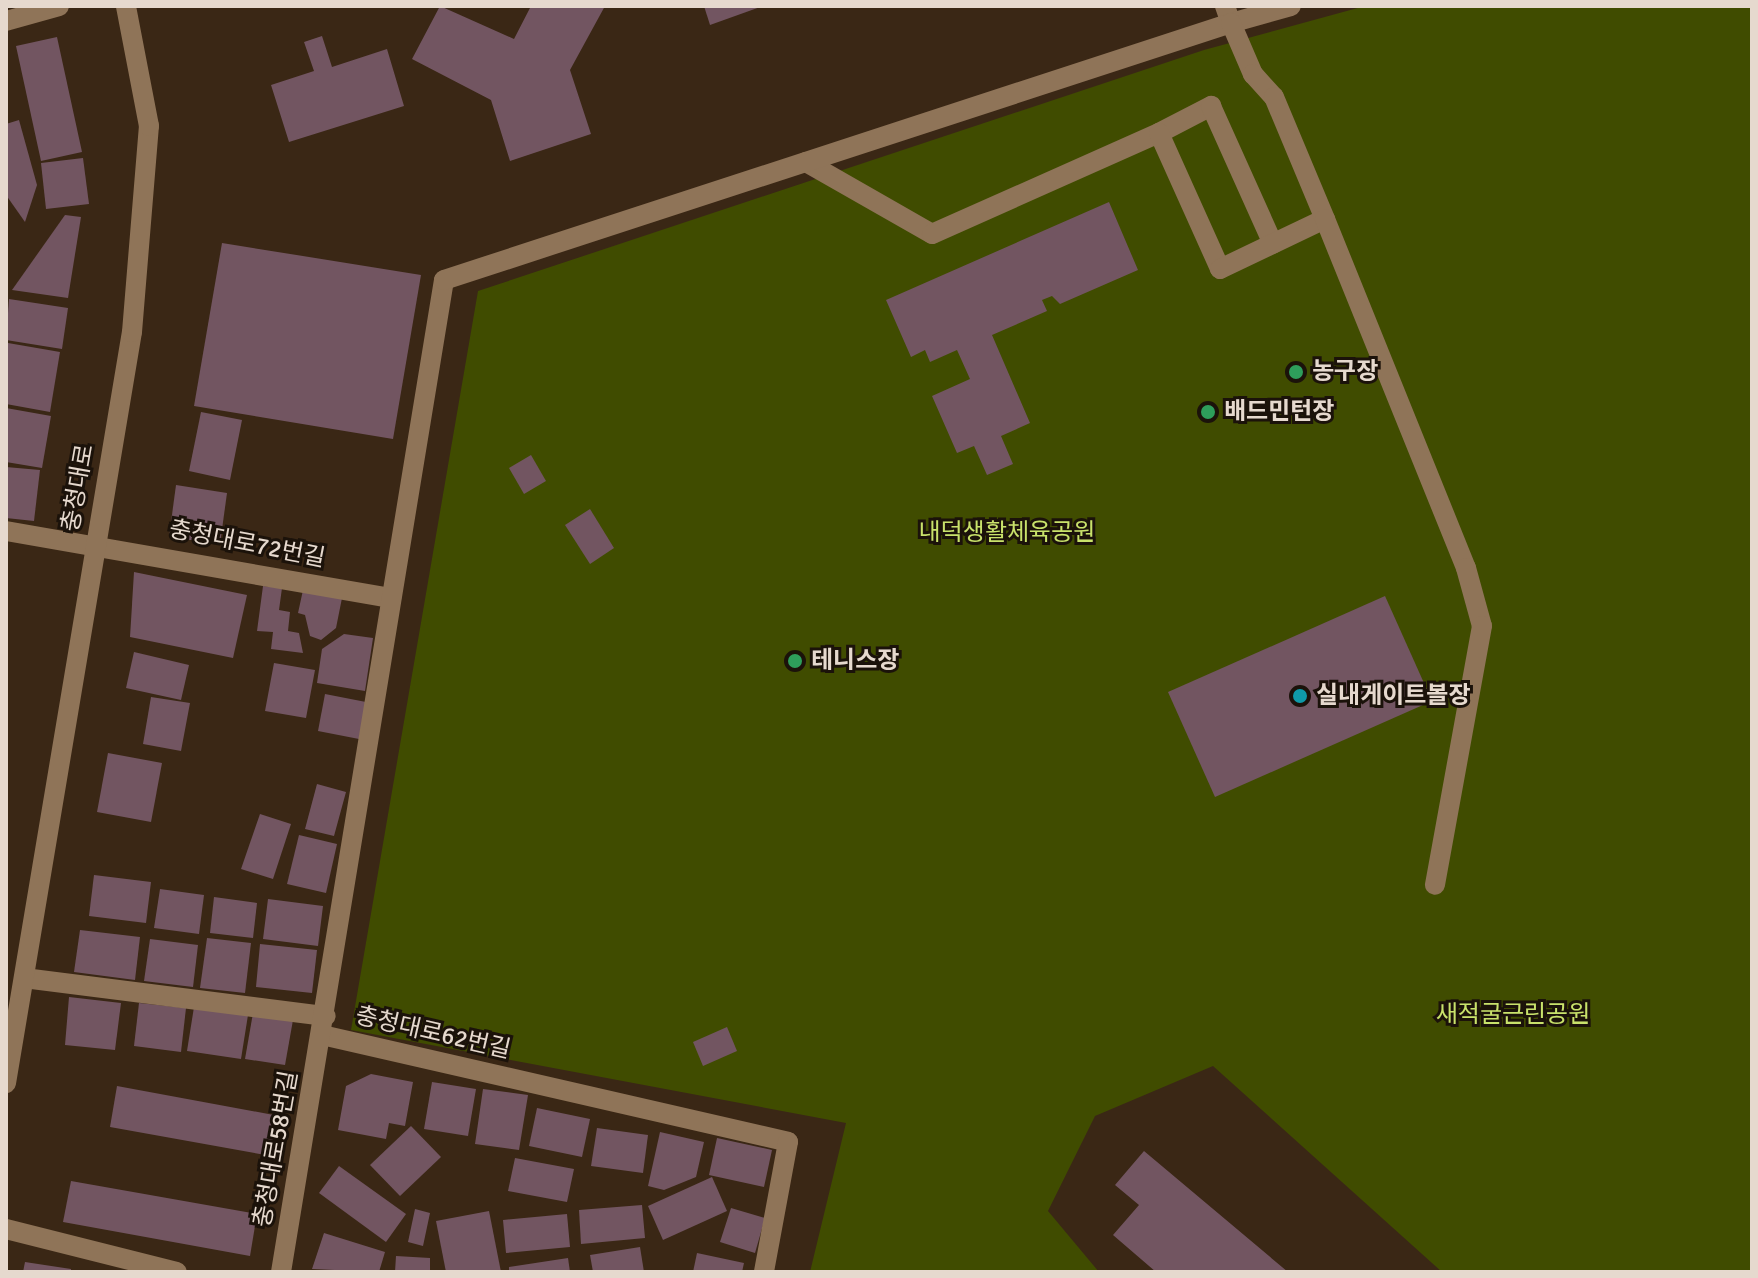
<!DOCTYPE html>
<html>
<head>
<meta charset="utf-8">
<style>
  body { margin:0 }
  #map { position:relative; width:1758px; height:1278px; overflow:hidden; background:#3a2715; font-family:Signika,"Noto Sans KR",sans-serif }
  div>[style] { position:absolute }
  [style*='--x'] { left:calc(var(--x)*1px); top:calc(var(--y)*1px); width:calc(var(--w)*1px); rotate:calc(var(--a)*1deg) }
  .green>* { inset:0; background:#404c00 }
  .building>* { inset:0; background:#725561 }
  .minor>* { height:20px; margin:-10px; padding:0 10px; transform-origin:10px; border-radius:10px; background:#8f7458 }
  .dots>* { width:22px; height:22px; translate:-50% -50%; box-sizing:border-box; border:4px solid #1b120a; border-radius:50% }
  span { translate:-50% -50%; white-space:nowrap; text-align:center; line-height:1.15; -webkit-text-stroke:6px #1b120a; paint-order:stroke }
  .poi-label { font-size:24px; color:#e6d9ce; font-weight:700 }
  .left { translate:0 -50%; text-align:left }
  .street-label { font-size:24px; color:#e6d9ce }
  .park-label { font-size:24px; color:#c9e26b }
  .frame { position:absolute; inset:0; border:8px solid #e6d9ce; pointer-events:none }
</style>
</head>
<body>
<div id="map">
  <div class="green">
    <i style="clip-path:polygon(1365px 6px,1752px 6px,1752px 1272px,1442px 1272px,1213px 1066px,1095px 1116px,1048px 1211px,1099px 1272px,810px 1272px,846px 1123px,351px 1030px,478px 291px,1204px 50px)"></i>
  </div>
  <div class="building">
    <i style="clip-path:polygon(440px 6px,514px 39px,531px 6px,605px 6px,570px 70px,591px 134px,510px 161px,491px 100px,412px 59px)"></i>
    <i style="clip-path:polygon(704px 6px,763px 6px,710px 25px)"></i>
    <i style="clip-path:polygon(322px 36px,332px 67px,387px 49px,404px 106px,289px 142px,271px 85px,314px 71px,304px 42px)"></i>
    <i style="clip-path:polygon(57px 37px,82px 152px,41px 161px,16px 46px)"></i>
    <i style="clip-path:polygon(19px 120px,37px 185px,25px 222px,6px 195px,6px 124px)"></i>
    <i style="clip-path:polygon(83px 158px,89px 204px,46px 209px,41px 163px)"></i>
    <i style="clip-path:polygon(1109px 202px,1138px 270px,1060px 304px,1052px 296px,1042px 300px,1047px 311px,992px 335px,1030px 423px,1001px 436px,1013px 464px,987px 475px,974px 446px,957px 453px,932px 396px,970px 379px,957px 350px,930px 362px,925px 350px,911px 357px,886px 300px)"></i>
    <i style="clip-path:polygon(65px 215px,81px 217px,68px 298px,12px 290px)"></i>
    <i style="clip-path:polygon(222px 243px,421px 275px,393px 439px,194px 406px)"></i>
    <i style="clip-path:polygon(9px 299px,68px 308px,62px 349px,6px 340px)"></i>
    <i style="clip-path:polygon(8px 343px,60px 352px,50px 412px,6px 404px)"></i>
    <i style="clip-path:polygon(6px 408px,51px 416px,42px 468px,6px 462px)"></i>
    <i style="clip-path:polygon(201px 412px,242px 420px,230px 480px,189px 471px)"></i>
    <i style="clip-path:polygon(531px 455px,546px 481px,524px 494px,509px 468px)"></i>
    <i style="clip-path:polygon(6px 467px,40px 470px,34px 521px,6px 518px)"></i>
    <i style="clip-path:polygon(176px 485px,227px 493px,220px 544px,169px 537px)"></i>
    <i style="clip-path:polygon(590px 509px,614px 548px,590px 564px,565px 525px)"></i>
    <i style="clip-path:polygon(134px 572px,247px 595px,233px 658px,130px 637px)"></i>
    <i style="clip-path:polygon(263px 586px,282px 588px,279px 610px,290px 612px,288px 631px,299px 633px,303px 653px,271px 649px,273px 632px,257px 631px)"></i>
    <i style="clip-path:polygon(303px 590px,342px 598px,336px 628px,321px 640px,310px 636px,305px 615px,298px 613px)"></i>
    <i style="clip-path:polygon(1385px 596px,1432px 701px,1215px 797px,1168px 692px)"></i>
    <i style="clip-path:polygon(344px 634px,373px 638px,365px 691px,317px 683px,322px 649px)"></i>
    <i style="clip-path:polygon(134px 652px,189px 665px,181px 700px,126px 688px)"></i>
    <i style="clip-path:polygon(274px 663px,315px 670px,306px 718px,265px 711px)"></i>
    <i style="clip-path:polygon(325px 694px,366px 702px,359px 739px,318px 731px)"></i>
    <i style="clip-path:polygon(151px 697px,190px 703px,181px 751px,143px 744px)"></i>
    <i style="clip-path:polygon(108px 753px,162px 763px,151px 822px,97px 812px)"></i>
    <i style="clip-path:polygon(317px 784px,346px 792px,334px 836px,305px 829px)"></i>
    <i style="clip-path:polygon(260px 814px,291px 824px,273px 879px,241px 869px)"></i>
    <i style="clip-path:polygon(299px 835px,337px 844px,326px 893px,287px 884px)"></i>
    <i style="clip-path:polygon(94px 875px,151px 882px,146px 923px,89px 916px)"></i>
    <i style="clip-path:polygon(160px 889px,204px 895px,199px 934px,154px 928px)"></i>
    <i style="clip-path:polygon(214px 897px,257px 903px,253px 938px,210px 933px)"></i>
    <i style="clip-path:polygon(268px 899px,323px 906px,318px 946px,263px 939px)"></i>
    <i style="clip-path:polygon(80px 930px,140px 937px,135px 980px,74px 972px)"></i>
    <i style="clip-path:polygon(207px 938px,251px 943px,245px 993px,200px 988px)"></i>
    <i style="clip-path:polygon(150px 939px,198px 945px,193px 987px,144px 981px)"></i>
    <i style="clip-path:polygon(260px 944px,317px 950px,312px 993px,256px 987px)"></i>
    <i style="clip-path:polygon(69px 997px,121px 1003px,115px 1050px,65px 1045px)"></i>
    <i style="clip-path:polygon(139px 1003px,186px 1008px,181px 1052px,134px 1046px)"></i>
    <i style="clip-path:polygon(194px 1007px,248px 1015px,241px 1059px,187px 1051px)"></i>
    <i style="clip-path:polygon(253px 1013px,293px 1020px,285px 1065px,245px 1059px)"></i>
    <i style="clip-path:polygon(727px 1027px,737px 1051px,703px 1066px,693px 1042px)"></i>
    <i style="clip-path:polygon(371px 1074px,413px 1082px,405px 1126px,389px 1123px,386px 1139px,338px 1130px,346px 1086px)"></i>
    <i style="clip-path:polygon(432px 1082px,476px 1089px,468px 1136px,424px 1129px)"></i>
    <i style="clip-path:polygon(117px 1086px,279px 1116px,271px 1156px,110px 1127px)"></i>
    <i style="clip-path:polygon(483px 1089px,528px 1095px,519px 1150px,475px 1144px)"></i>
    <i style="clip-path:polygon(537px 1108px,590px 1119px,582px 1157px,529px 1146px)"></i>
    <i style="clip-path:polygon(411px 1126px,441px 1157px,400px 1196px,370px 1165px)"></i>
    <i style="clip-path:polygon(597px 1128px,648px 1135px,643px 1173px,591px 1166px)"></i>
    <i style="clip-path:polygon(660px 1132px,704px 1142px,696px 1177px,664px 1190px,648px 1186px)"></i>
    <i style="clip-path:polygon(717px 1138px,772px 1150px,764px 1187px,709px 1175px)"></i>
    <i style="clip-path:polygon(1144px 1151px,1288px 1272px,1156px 1272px,1113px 1235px,1139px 1205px,1115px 1185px)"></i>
    <i style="clip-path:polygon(515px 1158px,574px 1169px,567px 1202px,508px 1191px)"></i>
    <i style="clip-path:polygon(339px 1166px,406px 1214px,386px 1242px,319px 1193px)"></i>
    <i style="clip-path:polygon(712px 1177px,727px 1211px,663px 1240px,648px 1206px)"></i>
    <i style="clip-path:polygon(71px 1181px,257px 1214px,250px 1256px,63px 1222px)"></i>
    <i style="clip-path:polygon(642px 1205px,645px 1238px,581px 1244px,579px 1210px)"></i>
    <i style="clip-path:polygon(731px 1208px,765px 1218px,755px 1253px,720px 1242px)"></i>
    <i style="clip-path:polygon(415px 1209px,430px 1213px,423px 1246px,408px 1242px)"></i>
    <i style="clip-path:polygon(489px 1211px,501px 1272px,446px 1272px,436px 1221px)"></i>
    <i style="clip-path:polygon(567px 1214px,570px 1247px,506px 1253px,503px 1220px)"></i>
    <i style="clip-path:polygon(324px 1233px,385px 1252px,379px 1272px,312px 1269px)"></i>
    <i style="clip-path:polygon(640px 1247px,644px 1272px,593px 1272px,590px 1255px)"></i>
    <i style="clip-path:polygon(697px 1253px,744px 1263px,742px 1272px,693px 1272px)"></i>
    <i style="clip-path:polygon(396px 1256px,430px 1258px,430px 1272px,395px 1272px)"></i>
    <i style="clip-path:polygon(568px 1258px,570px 1272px,509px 1272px,509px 1267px)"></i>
    <i style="clip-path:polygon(25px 1262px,71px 1269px,71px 1272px,23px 1272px)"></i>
  </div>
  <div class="minor">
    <i style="--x:1225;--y:6;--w:18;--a:71"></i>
    <i style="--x:1231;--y:23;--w:62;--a:-15.8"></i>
    <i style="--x:6;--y:21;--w:55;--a:-15.8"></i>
    <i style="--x:1159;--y:133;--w:59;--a:-27.4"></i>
    <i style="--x:1211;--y:106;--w:151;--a:65.8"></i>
    <i style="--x:806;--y:162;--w:145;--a:29.7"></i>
    <i style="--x:932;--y:234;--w:248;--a:-24"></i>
    <i style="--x:1159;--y:133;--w:149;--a:65.8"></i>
    <i style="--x:1220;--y:269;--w:116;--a:-25.5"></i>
    <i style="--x:6;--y:531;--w:391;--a:9.9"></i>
    <i style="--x:24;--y:978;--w:304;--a:7.2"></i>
    <i style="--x:322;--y:1035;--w:478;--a:12.9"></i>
    <i style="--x:788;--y:1142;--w:132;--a:100.5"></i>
    <i style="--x:6;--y:1083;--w:761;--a:-80.48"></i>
    <i style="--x:132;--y:332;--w:207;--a:-85.3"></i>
    <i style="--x:149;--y:126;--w:122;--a:-100.9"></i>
    <i style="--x:6;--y:1229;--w:176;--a:14.1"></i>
    <i style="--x:281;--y:1272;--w:1005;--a:-80.67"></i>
    <i style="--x:444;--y:280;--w:828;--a:-18.08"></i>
    <i style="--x:1231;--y:23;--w:56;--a:66.7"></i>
    <i style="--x:1253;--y:74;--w:31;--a:48"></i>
    <i style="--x:1274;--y:97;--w:132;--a:67.3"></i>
    <i style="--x:1325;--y:219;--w:376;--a:68"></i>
    <i style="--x:1466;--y:568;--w:60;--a:74.6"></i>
    <i style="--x:1482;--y:626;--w:263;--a:100.3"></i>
  </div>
  <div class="dots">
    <i style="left:1296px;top:372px;background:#2e9e5b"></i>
    <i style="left:1208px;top:412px;background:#2e9e5b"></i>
    <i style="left:795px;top:661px;background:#2e9e5b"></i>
    <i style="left:1300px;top:696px;background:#0f9aa8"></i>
  </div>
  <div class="poi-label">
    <span class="left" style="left:1312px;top:372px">농구장</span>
    <span class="left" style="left:1224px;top:412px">배드민턴장</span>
    <span class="left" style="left:811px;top:661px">테니스장</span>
    <span class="left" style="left:1316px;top:696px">실내게이트볼장</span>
  </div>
  <div class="street-label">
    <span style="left:78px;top:488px;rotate:-80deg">충청대로</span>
    <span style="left:247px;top:544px;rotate:11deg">충청대로72번길</span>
    <span style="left:433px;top:1033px;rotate:13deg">충청대로62번길</span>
    <span style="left:276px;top:1149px;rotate:-80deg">충청대로58번길</span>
  </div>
  <div class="park-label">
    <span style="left:1007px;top:533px">내덕생활체육공원</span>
    <span style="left:1513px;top:1015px">새적굴근린공원</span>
  </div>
  <div class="frame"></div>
</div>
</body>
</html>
